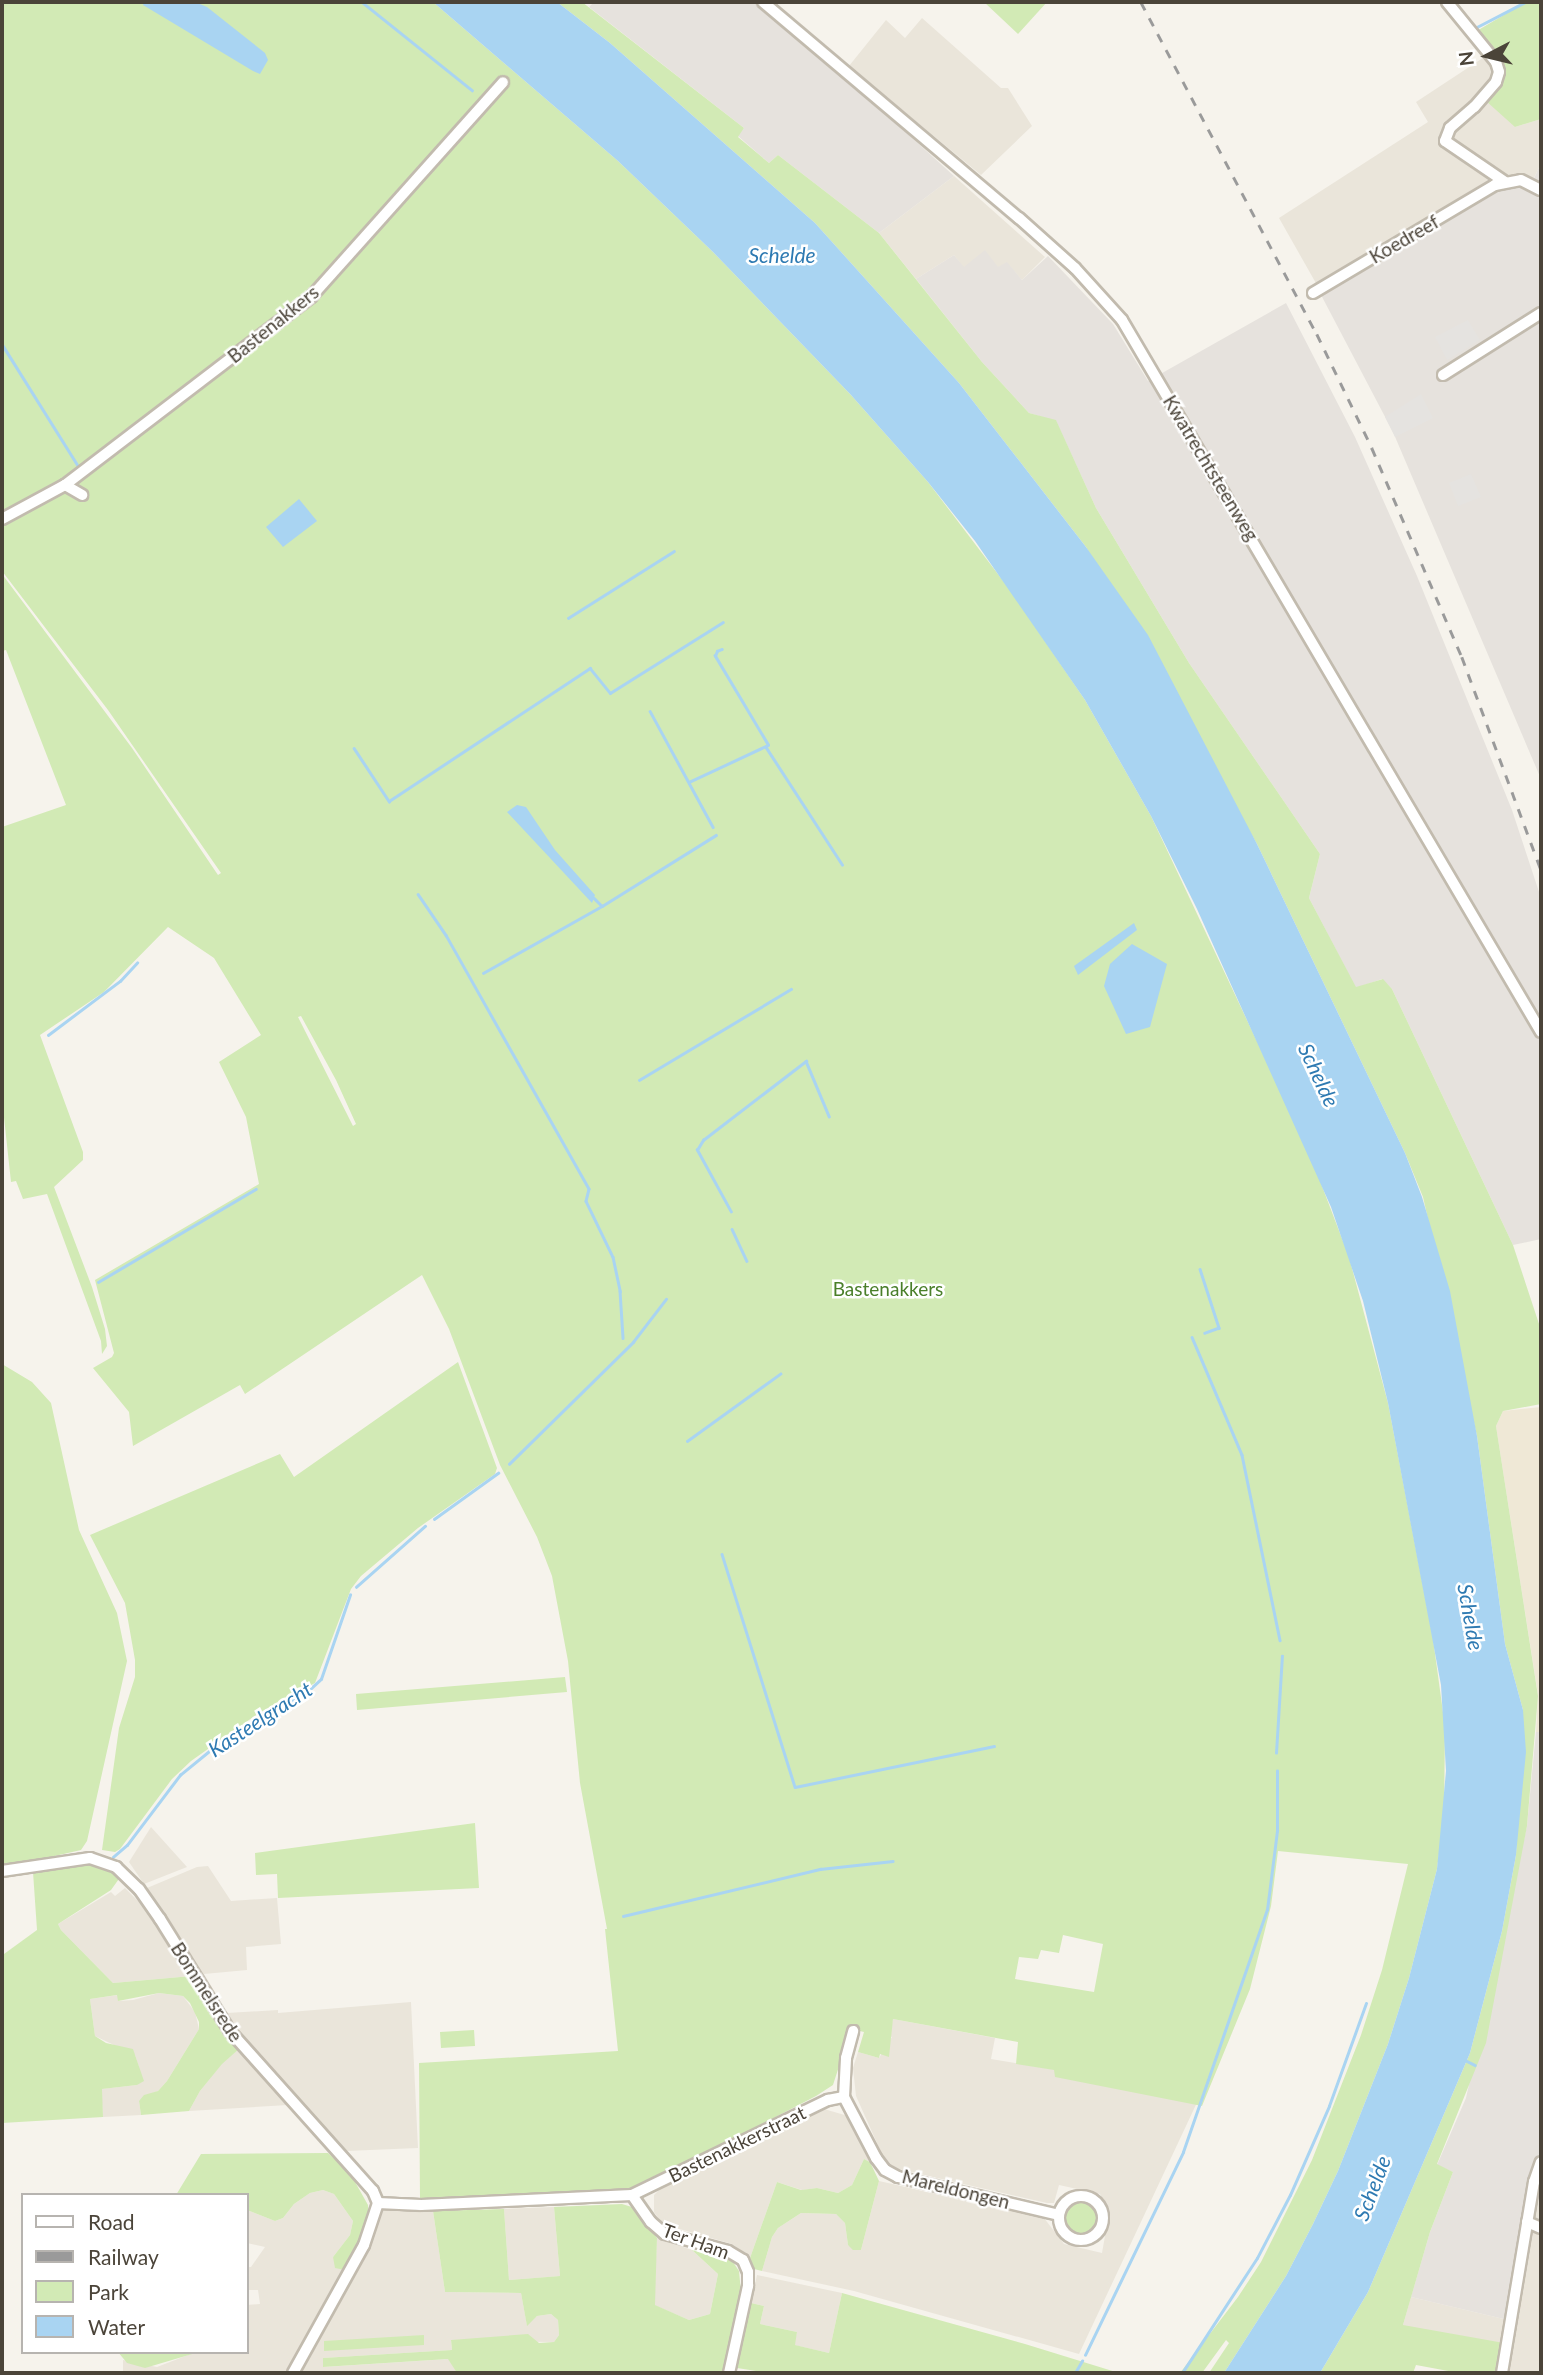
<!DOCTYPE html>
<html>
<head>
<meta charset="utf-8">
<style>
  body { margin:0 }
  #map { position:relative; width:1543px; height:2375px; overflow:hidden; background:#f6f3ec; font-family:Lato,sans-serif }
  div>[style] { position:absolute }
  [style*='--x'] { left:calc(var(--x)*1px); top:calc(var(--y)*1px); width:calc(var(--w)*1px); rotate:calc(var(--a)*1deg) }
  .residential>* { inset:0; background:#eae5da }
  .industrial>* { inset:0; background:#e6e2dd }
  .education>* { inset:0; background:#efe8d6 }
  .green>* { inset:0; background:#d2eab5 }
  .round { border-radius:50% }
  .parking>* { inset:0; background:#e5e3e0 }
  .water>* { inset:0; background:#a9d4f2 }
  .stream>* { height:2.5px; margin:-1.25px; padding:0 1.25px; transform-origin:1.25px; border-radius:1.25px; background:#a9d4f2 }
  .roads { filter:drop-shadow(2px 0 #c2bbae) drop-shadow(-2px 0 #c2bbae) drop-shadow(0 2px #c2bbae) drop-shadow(0 -2px #c2bbae) }
  .minor>* { height:10px; margin:-5px; padding:0 5px; transform-origin:5px; border-radius:5px; background:#fff }
  .minor>.ring { margin:-5px; padding:0; box-sizing:content-box; background:none; border:10px solid #fff; border-radius:50% }
  .rail>* { height:2.5px; margin-top:-1.25px; transform-origin:0; background:repeating-linear-gradient(90deg,#9a9a9a 0 9px,transparent 0 18px) }
  span { translate:-50% -50%; white-space:nowrap; text-align:center; line-height:1.15; -webkit-text-stroke:5px #fff; paint-order:stroke }
  .street-label { font-size:19px; color:#4b4439 }
  .park-label { font-size:19px; color:#4a7f2a }
  .water-label { font-size:21px; color:#2e7ab2; font-style:italic }
  .frame { position:absolute; inset:0; border:4px solid #4b4439; pointer-events:none }
  .legend { position:absolute; left:21px; top:2193px; width:228px; height:161px; box-sizing:border-box; background:#fff; border:2px solid #b7b4b0; margin:0; padding:9px 12px; list-style:none; font-size:21px; color:#4b4439 }
  .legend li { display:flex; align-items:center; gap:14px; height:35px }
  .legend b { width:35px; border:2px solid #b7b4b0 }
  .north { position:absolute; left:1452px; top:21px; width:70px; height:70px; -webkit-text-stroke:5px #fff; paint-order:stroke; rotate:263deg; font-size:19px; font-weight:700; line-height:28px; text-align:center; color:#4b4439 }
  .north::after { content:''; display:block; margin:auto; width:24px; height:32px; background:#4b4439; clip-path:polygon(50% 0,100% 100%,50% 72%,0 100%) }
</style>
</head>
<body>
<div id="map">
  <div class="residential">
    <i style="clip-path:polygon(922px 18px,1001px 88px,1008px 88px,1032px 126px,981px 175px,849px 66px,886px 20px,905px 38px)"></i>
    <i style="clip-path:polygon(1492px 52px,1515px 127px,1541px 119px,1541px 163px,1533px 180px,1519px 175px,1495px 180px,1317px 285px,1279px 218px,1428px 122px,1416px 102px)"></i>
    <i style="clip-path:polygon(954px 176px,1045px 257px,1022px 280px,1007px 263px,999px 267px,964px 268px,954px 255px,916px 279px,879px 233px)"></i>
    <i style="clip-path:polygon(151px 1827px,187px 1867px,144px 1884px,129px 1862px)"></i>
    <i style="clip-path:polygon(208px 1866px,231px 1901px,277px 1898px,281px 1944px,246px 1947px,247px 1970px,204px 1974px,227px 2013px,278px 2010px,278px 2013px,411px 2002px,418px 2148px,346px 2151px,287px 2089px,226px 2013px,147px 1888px,197px 1867px)"></i>
    <i style="clip-path:polygon(125px 1888px,140px 1903px,192px 1976px,113px 1983px,61px 1930px,58px 1924px,111px 1892px,115px 1896px)"></i>
    <i style="clip-path:polygon(159px 1993px,183px 1996px,195px 2012px,199px 2029px,167px 2081px,158px 2091px,139px 2101px,141px 2115px,103px 2117px,101px 2089px,137px 2085px,139px 2067px,135px 2055px,95px 2036px,90px 1999px,118px 1995px,118px 2001px,133px 2000px)"></i>
    <i style="clip-path:polygon(893px 2019px,995px 2038px,991px 2059px,1201px 2094px,1079px 2354px,854px 2291px,762px 2271px,772px 2237px,778px 2228px,801px 2213px,836px 2214px,845px 2223px,848px 2245px,861px 2250px,879px 2181px,1044px 2218px,1064px 2244px,1102px 2253px,1109px 2213px,1100px 2194px,1059px 2185px,1054px 2203px,1047px 2203px,898px 2169px,885px 2161px,856px 2096px,853px 2068px,858px 2052px,879px 2058px,892px 2037px,889px 2036px)"></i>
    <i style="clip-path:polygon(239px 2049px,288px 2105px,189px 2111px,200px 2091px,222px 2063px)"></i>
    <i style="clip-path:polygon(824px 2109px,848px 2116px,870px 2162px,864px 2159px,852px 2185px,838px 2193px,817px 2188px,802px 2190px,777px 2182px,750px 2258px,732px 2244px,662px 2224px,654px 2212px,654px 2195px,661px 2188px)"></i>
    <i style="clip-path:polygon(1541px 2162px,1541px 2373px,1499px 2373px,1403px 2325px,1411px 2297px,1508px 2320px,1518px 2249px,1524px 2239px)"></i>
    <i style="clip-path:polygon(323px 2190px,334px 2194px,353px 2221px,350px 2235px,333px 2257px,345px 2270px,287px 2373px,123px 2373px,123px 2360px,157px 2367px,193px 2353px,247px 2352px,247px 2305px,260px 2304px,258px 2290px,247px 2290px,247px 2267px,251px 2267px,265px 2247px,247px 2243px,247px 2210px,275px 2221px,283px 2218px,294px 2204px,310px 2193px)"></i>
    <i style="clip-path:polygon(554px 2207px,560px 2276px,509px 2280px,504px 2209px)"></i>
    <i style="clip-path:polygon(381px 2210px,433px 2211px,445px 2292px,521px 2293px,527px 2325px,537px 2316px,551px 2314px,558px 2320px,559px 2335px,554px 2342px,451px 2341px,452px 2350px,323px 2358px,324px 2367px,449px 2359px,457px 2373px,299px 2373px,374px 2232px)"></i>
    <i style="clip-path:polygon(657px 2238px,692px 2250px,718px 2274px,710px 2314px,689px 2320px,654px 2305px)"></i>
    <i style="clip-path:polygon(757px 2275px,842px 2293px,829px 2353px,794px 2345px,797px 2332px,760px 2324px,764px 2306px,751px 2303px)"></i>
  </div>
  <div class="industrial">
    <i style="clip-path:polygon(594px 2px,753px 2px,858px 89px,954px 176px,879px 233px,778px 155px,769px 163px,738px 136px,744px 128px,589px 7px)"></i>
    <i style="clip-path:polygon(1541px 163px,1541px 779px,1393px 432px,1320px 293px,1499px 189px,1519px 184px,1530px 187px)"></i>
    <i style="clip-path:polygon(985px 250px,998px 267px,1007px 262px,1022px 280px,1048px 256px,1113px 324px,1148px 381px,1286px 303px,1355px 437px,1417px 576px,1512px 810px,1541px 898px,1541px 1239px,1513px 1245px,1392px 989px,1382px 979px,1356px 988px,1309px 898px,1320px 854px,1189px 663px,1096px 508px,1056px 421px,1029px 413px,982px 362px,916px 279px,954px 255px,964px 267px)"></i>
    <i style="clip-path:polygon(1536px 1732px,1541px 1732px,1541px 2162px,1524px 2239px,1518px 2249px,1508px 2320px,1411px 2297px,1430px 2232px,1453px 2172px,1437px 2165px,1466px 2098px,1527px 1826px)"></i>
  </div>
  <div class="education">
    <i style="clip-path:polygon(1541px 1407px,1541px 1732px,1536px 1732px,1538px 1695px,1496px 1426px,1503px 1411px)"></i>
  </div>
  <div class="green">
    <i style="clip-path:polygon(evenodd,2px 2px,433px 2px,618px 161px,713px 252px,851px 395px,928px 482px,1010px 590px,1085px 700px,1151px 816px,1309px 1152px,1349px 1257px,1388px 1403px,1433px 1639px,1445px 1727px,1444px 1815px,1437px 1869px,1409px 1978px,1388px 2044px,1338px 2171px,1313px 2224px,1286px 2276px,1224px 2373px,1209px 2373px,1229px 2343px,1226px 2340px,1202px 2373px,1180px 2373px,1238px 2297px,1261px 2262px,1312px 2160px,1361px 2035px,1382px 1970px,1408px 1864px,1278px 1851px,1271px 1906px,1250px 1989px,1202px 2106px,1055px 2077px,1054px 2070px,1016px 2064px,1018px 2042px,893px 2019px,889px 2057px,880px 2054px,879px 2058px,858px 2052px,864px 2032px,851px 2029px,833px 2085px,816px 2096px,632px 2191px,420px 2200px,419px 2063px,618px 2051px,605px 1929px,607px 1929px,580px 1783px,568px 1661px,552px 1576px,537px 1537px,500px 1465px,449px 1329px,422px 1275px,245px 1394px,240px 1385px,133px 1446px,129px 1412px,93px 1368px,112px 1357px,114px 1353px,95px 1280px,259px 1184px,246px 1117px,219px 1062px,261px 1035px,214px 958px,168px 927px,104px 992px,40px 1035px,83px 1152px,83px 1160px,54px 1187px,92px 1287px,105px 1329px,107px 1346px,102px 1354px,101px 1341px,47px 1194px,23px 1199px,16px 1181px,11px 1182px,2px 1099px,2px 827px,66px 805px,6px 650px,2px 651px,2px 574px,132px 748px,218px 875px,221px 873px,108px 710px,2px 571px,2px 2px,301px 1016px,336px 1080px,356px 1124px,353px 1126px,298px 1017px,301px 1016px,2px 2px,1063px 1935px,1103px 1944px,1094px 1992px,1015px 1979px,1019px 1957px,1038px 1959px,1041px 1950px,1059px 1953px,1063px 1935px)"></i>
    <i style="clip-path:polygon(557px 2px,582px 2px,744px 128px,738px 137px,769px 163px,778px 155px,879px 233px,982px 362px,1029px 413px,1056px 420px,1096px 508px,1189px 663px,1320px 854px,1309px 898px,1356px 987px,1383px 979px,1392px 989px,1513px 1245px,1541px 1330px,1541px 1404px,1503px 1411px,1496px 1426px,1538px 1696px,1527px 1826px,1486px 2043px,1437px 2164px,1453px 2172px,1430px 2232px,1403px 2325px,1504px 2343px,1499px 2373px,1459px 2373px,1416px 2365px,1413px 2373px,1320px 2373px,1368px 2292px,1470px 2053px,1502px 1931px,1516px 1855px,1523px 1710px,1505px 1644px,1477px 1436px,1423px 1197px,1405px 1153px,1257px 844px,1086px 547px,959px 383px,815px 223px,610px 43px)"></i>
    <i style="clip-path:polygon(984px 2px,1047px 2px,1018px 34px)"></i>
    <i style="clip-path:polygon(1526px 2px,1541px 2px,1541px 119px,1515px 127px,1486px 101px,1501px 77px,1475px 32px)"></i>
    <i style="clip-path:polygon(458px 1362px,497px 1468px,495px 1474px,418px 1528px,361px 1576px,351px 1589px,315px 1683px,259px 1713px,191px 1761px,172px 1779px,120px 1849px,115px 1852px,102px 1850px,119px 1728px,135px 1677px,135px 1660px,125px 1603px,90px 1535px,280px 1454px,294px 1477px)"></i>
    <i style="clip-path:polygon(2px 1364px,32px 1382px,51px 1403px,79px 1530px,117px 1613px,127px 1661px,87px 1841px,81px 1850px,2px 1868px)"></i>
    <i style="clip-path:polygon(565px 1677px,567px 1692px,357px 1710px,356px 1694px)"></i>
    <i style="clip-path:polygon(475px 1823px,479px 1888px,278px 1898px,277px 1874px,256px 1875px,255px 1853px)"></i>
    <i style="clip-path:polygon(76px 1861px,109px 1864px,121px 1876px,111px 1890px,58px 1924px,61px 1930px,113px 1983px,192px 1976px,239px 2049px,222px 2064px,200px 2091px,189px 2111px,141px 2115px,139px 2101px,144px 2095px,158px 2091px,167px 2081px,199px 2029px,199px 2022px,190px 2003px,183px 1996px,159px 1993px,118px 2001px,117px 1995px,90px 1999px,95px 2036px,106px 2043px,133px 2049px,144px 2081px,137px 2085px,102px 2089px,103px 2117px,2px 2123px,4px 1954px,37px 1930px,33px 1872px)"></i>
    <i style="clip-path:polygon(474px 2030px,475px 2046px,441px 2048px,440px 2032px)"></i>
    <i style="clip-path:polygon(328px 2153px,350px 2173px,368px 2205px,369px 2219px,366px 2231px,345px 2270px,335px 2268px,333px 2257px,350px 2235px,353px 2221px,334px 2194px,323px 2190px,310px 2193px,294px 2204px,283px 2218px,275px 2221px,247px 2210px,247px 2195px,176px 2195px,201px 2154px)"></i>
    <i style="clip-path:polygon(864px 2159px,870px 2162px,879px 2181px,861px 2250px,853px 2250px,848px 2245px,845px 2223px,836px 2214px,801px 2213px,778px 2228px,772px 2237px,762px 2271px,754px 2269px,750px 2258px,777px 2182px,801px 2190px,817px 2188px,838px 2193px,852px 2185px)"></i>
    <i class="round" style="left:1063px;top:2201px;width:36px;height:36px"></i>
    <i style="clip-path:polygon(622px 2204px,635px 2208px,657px 2238px,655px 2305px,689px 2320px,710px 2314px,718px 2274px,692px 2250px,722px 2257px,733px 2262px,739px 2271px,742px 2302px,725px 2373px,457px 2373px,448px 2359px,323px 2367px,323px 2358px,452px 2350px,451px 2340px,528px 2334px,539px 2343px,554px 2342px,559px 2335px,558px 2320px,551px 2314px,537px 2316px,527px 2326px,521px 2293px,445px 2292px,433px 2211px,504px 2209px,509px 2280px,560px 2276px,554px 2207px)"></i>
    <i style="clip-path:polygon(842px 2293px,1025px 2344px,1119px 2373px,768px 2373px,737px 2368px,751px 2303px,764px 2306px,760px 2324px,797px 2332px,795px 2345px,829px 2353px)"></i>
    <i style="clip-path:polygon(424px 2335px,424px 2345px,324px 2351px,324px 2341px)"></i>
    <i style="clip-path:polygon(118px 2352px,199px 2352px,145px 2368px,127px 2363px)"></i>
  </div>
  <div class="parking">
    <i style="clip-path:polygon(1468px 320px,1480px 340px,1447px 360px,1435px 337px)"></i>
    <i style="clip-path:polygon(1421px 394px,1433px 418px,1395px 437px,1385px 417px)"></i>
    <i style="clip-path:polygon(1471px 474px,1481px 497px,1458px 506px,1449px 483px)"></i>
  </div>
  <div class="water">
    <i style="clip-path:polygon(144px 2px,195px 2px,207px 7px,265px 53px,268px 60px,260px 74px,253px 71px,143px 5px)"></i>
    <i style="clip-path:polygon(433px 2px,557px 2px,610px 43px,815px 223px,959px 383px,1086px 547px,1148px 635px,1257px 844px,1405px 1153px,1422px 1197px,1450px 1291px,1477px 1436px,1505px 1644px,1523px 1710px,1526px 1752px,1516px 1855px,1502px 1931px,1470px 2053px,1368px 2292px,1320px 2373px,1224px 2373px,1286px 2276px,1313px 2224px,1338px 2171px,1388px 2044px,1409px 1978px,1437px 1869px,1446px 1771px,1441px 1685px,1388px 1403px,1363px 1301px,1331px 1207px,1197px 909px,1151px 816px,1085px 700px,975px 541px,928px 482px,851px 395px,713px 252px,618px 161px)"></i>
    <i style="clip-path:polygon(299px 499px,317px 521px,283px 547px,266px 527px)"></i>
    <i style="clip-path:polygon(517px 805px,526px 807px,555px 850px,595px 895px,592px 903px,507px 812px)"></i>
    <i style="clip-path:polygon(1134px 923px,1137px 930px,1078px 975px,1074px 966px)"></i>
    <i style="clip-path:polygon(1132px 944px,1167px 964px,1150px 1027px,1126px 1034px,1104px 986px,1110px 964px)"></i>
  </div>
  <div class="stream">
    <i style="--x:362;--y:2;--w:141;--a:38.7"></i>
    <i style="--x:1473;--y:29;--w:59;--a:-27.4"></i>
    <i style="--x:2;--y:344;--w:142;--a:58"></i>
    <i style="--x:568;--y:618;--w:125;--a:-32.3"></i>
    <i style="--x:650;--y:711;--w:132;--a:61.5"></i>
    <i style="--x:766;--y:747;--w:140;--a:57"></i>
    <i style="--x:354;--y:748;--w:64;--a:56.6"></i>
    <i style="--x:389;--y:801;--w:241;--a:-33.5"></i>
    <i style="--x:590;--y:668;--w:32;--a:51"></i>
    <i style="--x:610;--y:693;--w:133;--a:-32.1"></i>
    <i style="--x:689;--y:782;--w:87;--a:-25.1"></i>
    <i style="--x:768;--y:745;--w:104;--a:-120.8"></i>
    <i style="--x:715;--y:656;--w:5;--a:-68"></i>
    <i style="--x:717;--y:651;--w:5;--a:-22"></i>
    <i style="--x:418;--y:894;--w:50;--a:55.7"></i>
    <i style="--x:446;--y:935;--w:291;--a:60.6"></i>
    <i style="--x:589;--y:1189;--w:12;--a:104"></i>
    <i style="--x:586;--y:1201;--w:62;--a:64.3"></i>
    <i style="--x:613;--y:1257;--w:35;--a:78"></i>
    <i style="--x:620;--y:1291;--w:47;--a:86.3"></i>
    <i style="--x:594;--y:898;--w:11;--a:45"></i>
    <i style="--x:483;--y:973;--w:137;--a:-29.4"></i>
    <i style="--x:602;--y:906;--w:134;--a:-31.9"></i>
    <i style="--x:48;--y:1035;--w:90;--a:-36.9"></i>
    <i style="--x:120;--y:981;--w:25;--a:-47"></i>
    <i style="--x:639;--y:1080;--w:177;--a:-30.9"></i>
    <i style="--x:731;--y:1212;--w:71;--a:-118.7"></i>
    <i style="--x:697;--y:1150;--w:12;--a:-59"></i>
    <i style="--x:703;--y:1140;--w:130;--a:-37.5"></i>
    <i style="--x:806;--y:1061;--w:60;--a:67.3"></i>
    <i style="--x:732;--y:1229;--w:35;--a:65"></i>
    <i style="--x:1200;--y:1269;--w:62;--a:72.1"></i>
    <i style="--x:1219;--y:1328;--w:15;--a:160"></i>
    <i style="--x:98;--y:1282;--w:183;--a:-30.5"></i>
    <i style="--x:1192;--y:1337;--w:128;--a:67"></i>
    <i style="--x:1242;--y:1455;--w:189;--a:78.4"></i>
    <i style="--x:687;--y:1441;--w:115;--a:-35.8"></i>
    <i style="--x:509;--y:1464;--w:174;--a:-44.5"></i>
    <i style="--x:633;--y:1342;--w:54;--a:-52.5"></i>
    <i style="--x:434;--y:1519;--w:79;--a:-35.7"></i>
    <i style="--x:722;--y:1554;--w:244;--a:72.6"></i>
    <i style="--x:795;--y:1787;--w:203;--a:-11.6"></i>
    <i style="--x:356;--y:1587;--w:92;--a:-41.5"></i>
    <i style="--x:1276;--y:1753;--w:97;--a:-86.5"></i>
    <i style="--x:113;--y:1857;--w:18;--a:-41"></i>
    <i style="--x:127;--y:1845;--w:88;--a:-52.9"></i>
    <i style="--x:180;--y:1775;--w:57;--a:-39.3"></i>
    <i style="--x:224;--y:1739;--w:95;--a:-29.5"></i>
    <i style="--x:307;--y:1692;--w:19;--a:-43"></i>
    <i style="--x:321;--y:1679;--w:89;--a:-71"></i>
    <i style="--x:623;--y:1916;--w:203;--a:-13.4"></i>
    <i style="--x:820;--y:1869;--w:73;--a:-6.3"></i>
    <i style="--x:1465;--y:2060;--w:11;--a:27"></i>
    <i style="--x:1085;--y:2355;--w:225;--a:-64.2"></i>
    <i style="--x:1183;--y:2152;--w:256;--a:-70.9"></i>
    <i style="--x:1267;--y:1910;--w:80;--a:-82.8"></i>
    <i style="--x:1277;--y:1831;--w:60;--a:-90"></i>
    <i style="--x:1075;--y:2373;--w:14;--a:-60"></i>
    <i style="--x:1182;--y:2373;--w:137;--a:-56.9"></i>
    <i style="--x:1257;--y:2258;--w:71;--a:-62.4"></i>
    <i style="--x:1290;--y:2195;--w:97;--a:-66.3"></i>
    <i style="--x:1329;--y:2106;--w:109;--a:-70.2"></i>
  </div>
  <div class="roads">
    <div class="minor">
      <i style="--x:763;--y:2;--w:335;--a:40.2"></i>
      <i style="--x:1019;--y:218;--w:75;--a:41.8"></i>
      <i style="--x:1075;--y:268;--w:70;--a:47.9"></i>
      <i style="--x:1122;--y:320;--w:826;--a:59.52"></i>
      <i style="--x:1447;--y:2;--w:77;--a:50.8"></i>
      <i style="--x:1496;--y:62;--w:10;--a:73"></i>
      <i style="--x:1499;--y:72;--w:10;--a:107"></i>
      <i style="--x:1496;--y:82;--w:33;--a:131"></i>
      <i style="--x:1474;--y:107;--w:32;--a:139"></i>
      <i style="--x:1450;--y:128;--w:14;--a:111"></i>
      <i style="--x:1445;--y:141;--w:73;--a:34.3"></i>
      <i style="--x:1313;--y:293;--w:212;--a:-30.7"></i>
      <i style="--x:1495;--y:185;--w:26;--a:-11"></i>
      <i style="--x:1521;--y:180;--w:22;--a:27"></i>
      <i style="--x:1443;--y:375;--w:116;--a:-32.3"></i>
      <i style="--x:65;--y:485;--w:20;--a:30"></i>
      <i style="--x:2;--y:519;--w:72;--a:-28.4"></i>
      <i style="--x:65;--y:485;--w:310;--a:-37.4"></i>
      <i style="--x:311;--y:297;--w:288;--a:-48.2"></i>
      <i style="--x:2;--y:1871;--w:89;--a:-8.4"></i>
      <i style="--x:90;--y:1858;--w:28;--a:19"></i>
      <i style="--x:116;--y:1867;--w:32;--a:44"></i>
      <i style="--x:139;--y:1889;--w:37;--a:55"></i>
      <i style="--x:160;--y:1919;--w:131;--a:58.1"></i>
      <i style="--x:229;--y:2030;--w:216;--a:48.2"></i>
      <i style="--x:373;--y:2191;--w:13;--a:67"></i>
      <i style="--x:378;--y:2203;--w:43;--a:2.7"></i>
      <i style="--x:421;--y:2205;--w:211;--a:-2.7"></i>
      <i style="--x:632;--y:2195;--w:218;--a:-25.9"></i>
      <i style="--x:828;--y:2100;--w:16;--a:-11"></i>
      <i style="--x:844;--y:2097;--w:69;--a:62.3"></i>
      <i style="--x:876;--y:2158;--w:15;--a:53"></i>
      <i style="--x:885;--y:2170;--w:15;--a:28"></i>
      <i style="--x:898;--y:2177;--w:165;--a:13.3"></i>
      <i style="--x:844;--y:2097;--w:39;--a:-87"></i>
      <i style="--x:846;--y:2058;--w:28;--a:-75"></i>
      <i style="--x:632;--y:2195;--w:33;--a:55"></i>
      <i style="--x:651;--y:2222;--w:18;--a:41"></i>
      <i style="--x:665;--y:2234;--w:65;--a:15.1"></i>
      <i style="--x:728;--y:2251;--w:17;--a:31"></i>
      <i style="--x:743;--y:2260;--w:13;--a:67"></i>
      <i style="--x:748;--y:2272;--w:14;--a:90"></i>
      <i style="--x:748;--y:2286;--w:89;--a:102.3"></i>
      <i class="ring" style="left:1059px;top:2196px;width:34px;height:34px"></i>
      <i style="--x:1527;--y:2222;--w:15;--a:23"></i>
      <i style="--x:293;--y:2373;--w:146;--a:-61"></i>
      <i style="--x:364;--y:2245;--w:44;--a:-71.6"></i>
      <i style="--x:1502;--y:2373;--w:194;--a:-80.5"></i>
      <i style="--x:1534;--y:2182;--w:21;--a:-71"></i>
    </div>
  </div>
  <div class="rail">
    <i style="--x:1141;--y:2;--w:376;--a:62.1"></i>
    <i style="--x:1317;--y:334;--w:127;--a:64.2"></i>
    <i style="--x:1372;--y:448;--w:228;--a:66.7"></i>
    <i style="--x:1462;--y:657;--w:226;--a:69.6"></i>
  </div>
  <div class="street-label">
    <span style="left:1404px;top:239px;rotate:-30deg">Koedreef</span>
    <span style="left:273px;top:324px;rotate:-39deg">Bastenakkers</span>
    <span style="left:1211px;top:468px;rotate:59deg">Kwatrechtsteenweg</span>
    <span style="left:207px;top:1992px;rotate:57deg">Bommelsrede</span>
    <span style="left:737px;top:2144px;rotate:-26deg">Bastenakkerstraat</span>
    <span style="left:956px;top:2189px;rotate:14deg">Mareldongen</span>
    <span style="left:696px;top:2241px;rotate:20deg">Ter Ham</span>
  </div>
  <div class="park-label">
    <span style="left:888px;top:1289px">Bastenakkers</span>
  </div>
  <div class="water-label">
    <span style="left:782px;top:255px">Schelde</span>
    <span style="left:1319px;top:1075px;rotate:65deg">Schelde</span>
    <span style="left:1471px;top:1617px;rotate:80deg">Schelde</span>
    <span style="left:260px;top:1719px;rotate:-33deg">Kasteelgracht</span>
    <span style="left:1372px;top:2188px;rotate:-69deg">Schelde</span>
  </div>
  <div class="frame"></div>
  <ul class="legend">
  <li><b style="height:9px;background:#fff"></b>Road</li>
  <li><b style="height:9px;background:#9a9a9a"></b>Railway</li>
  <li><b style="height:19px;background:#d2eab5"></b>Park</li>
  <li><b style="height:19px;background:#a9d4f2"></b>Water</li>
  </ul>
  <div class="north">N</div>
</div>
</body>
</html>
